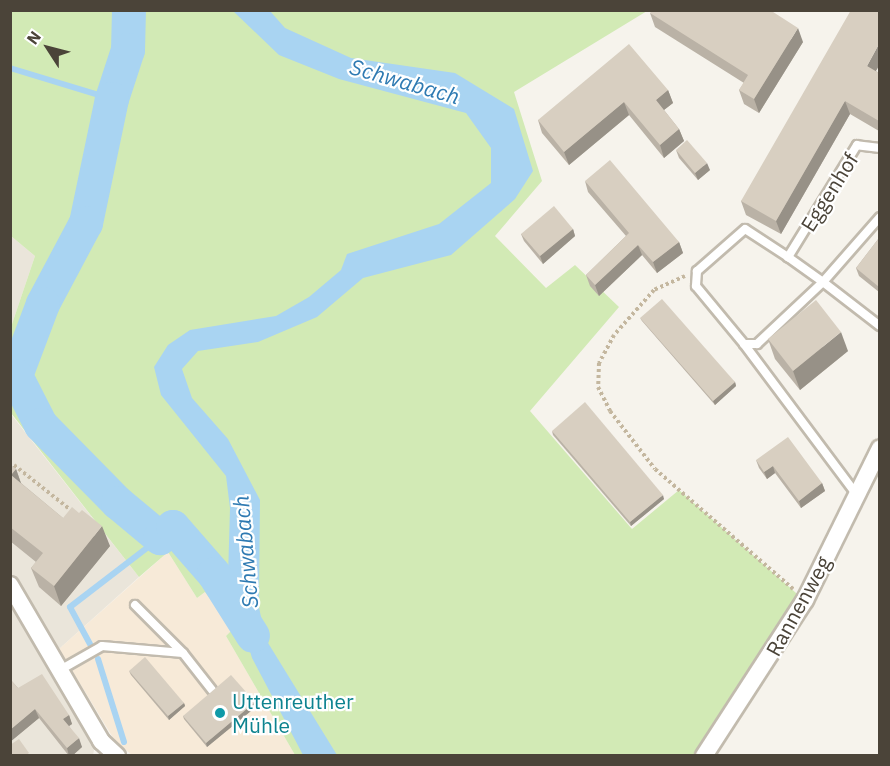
<!DOCTYPE html>
<html>
<head>
<meta charset="utf-8">
<style>
  body { margin:0 }
  #map { position:relative; width:890px; height:766px; overflow:hidden; background:#f6f3ec; font-family:"IBM Plex Sans",sans-serif }
  div>[style] { position:absolute }
  [style*='--x'] { left:calc(var(--x)*1px); top:calc(var(--y)*1px); width:calc(var(--w)*1px); rotate:calc(var(--a)*1deg) }
  .residential>* { inset:0; background:#eae5da }
  .commercial>* { inset:0; background:#f7ead8 }
  .green>* { inset:0; background:#d2eab5 }
  .water>* { inset:0; background:#a9d4f2 }
  .stream>* { height:6px; margin:-3px; padding:0 3px; transform-origin:3px; border-radius:3px; background:#a9d4f2 }
  .river>* { height:34px; margin:-17px; padding:0 17px; transform-origin:17px; border-radius:17px; background:#a9d4f2 }
  .path>* { height:4px; margin-top:-2px; transform-origin:0; background:repeating-linear-gradient(90deg,#c4b79f 0 3px,transparent 0 6px) }
  .roads { filter:drop-shadow(2px 0 #c2bbae) drop-shadow(-2px 0 #c2bbae) drop-shadow(0 2px #c2bbae) drop-shadow(0 -2px #c2bbae) }
  .service>* { height:8px; margin:-4px; padding:0 4px; transform-origin:4px; border-radius:4px; background:#fff }
  .minor>* { height:16px; margin:-8px; padding:0 8px; transform-origin:8px; border-radius:8px; background:#fff }
  .wall>* { inset:0; background:#bab2a6 }
  .shaded-wall>* { inset:0; background:#979187 }
  .building>* { inset:0; background:#d8cfc1 }
  .dots>* { width:16px; height:16px; translate:-50% -50%; box-sizing:border-box; border:3px solid #fff; border-radius:50% }
  span { translate:-50% -50%; white-space:nowrap; text-align:center; line-height:1.15; -webkit-text-stroke:4.5px #fff; paint-order:stroke }
  .street-label { font-size:21px; color:#4b4439 }
  .culture-label { font-size:21px; color:#0d838f }
  .left { translate:0 -50%; text-align:left }
  .water-label { font-size:22px; color:#2e7ab2; font-style:italic }
  .frame { position:absolute; inset:0; border:12px solid #4b4439; pointer-events:none }
  .north { position:absolute; left:18px; top:18px; width:60px; height:60px; -webkit-text-stroke:4px #fff; paint-order:stroke; rotate:306deg; font-size:16px; font-weight:700; line-height:24px; text-align:center; color:#4b4439 }
  .north::after { content:''; display:block; margin:auto; width:21px; height:27px; background:#4b4439; clip-path:polygon(50% 0,100% 100%,50% 72%,0 100%) }
</style>
</head>
<body>
<div id="map">
  <div class="residential">
    <i style="clip-path:polygon(11px 236px,35px 256px,11px 327px)"></i>
    <i style="clip-path:polygon(10px 413px,139px 577px,59px 649px,95px 745px,93px 755px,11px 755px)"></i>
  </div>
  <div class="commercial">
    <i style="clip-path:polygon(168px 552px,197px 598px,205px 592px,234px 629px,226px 636px,295px 755px,132px 755px,115px 741px,59px 649px)"></i>
  </div>
  <div class="green">
    <i style="clip-path:polygon(11px 11px,647px 11px,514px 92px,542px 181px,495px 236px,546px 288px,575px 265px,619px 307px,530px 411px,632px 529px,679px 490px,804px 600px,702px 755px,295px 755px,226px 636px,233px 629px,205px 592px,197px 598px,168px 552px,139px 577px,11px 413px,11px 327px,35px 256px,11px 236px)"></i>
  </div>
  <div class="water">
    <i style="clip-path:polygon(233px 11px,270px 11px,285px 28px,351px 58px,455px 73px,514px 109px,533px 171px,515px 199px,451px 255px,363px 278px,317px 317px,258px 342px,198px 351px,182px 369px,192px 398px,228px 439px,260px 500px,259px 607px,265px 638px,337px 755px,303px 755px,252px 658px,228px 577px,230px 508px,226px 476px,161px 395px,154px 367px,168px 345px,190px 330px,276px 316px,309px 297px,341px 270px,347px 254px,439px 224px,491px 183px,491px 148px,466px 113px,339px 79px,279px 55px)"></i>
  </div>
  <div class="stream">
    <i style="--x:10;--y:68;--w:107;--a:16.9"></i>
    <i style="--x:90;--y:644;--w:42;--a:-118.4"></i>
    <i style="--x:70;--y:607;--w:113;--a:-37.5"></i>
    <i style="--x:98;--y:659;--w:87;--a:72.6"></i>
  </div>
  <div class="river">
    <i style="--x:129;--y:10;--w:40;--a:91.4"></i>
    <i style="--x:128;--y:50;--w:52;--a:108.1"></i>
    <i style="--x:112;--y:99;--w:127;--a:101.8"></i>
    <i style="--x:86;--y:223;--w:92;--a:118"></i>
    <i style="--x:43;--y:304;--w:77;--a:110.6"></i>
    <i style="--x:16;--y:376;--w:55;--a:63"></i>
    <i style="--x:41;--y:425;--w:110;--a:45.4"></i>
    <i style="--x:118;--y:503;--w:55;--a:39.8"></i>
    <i style="--x:160;--y:538;--w:17;--a:-40"></i>
    <i style="--x:173;--y:527;--w:62;--a:48.9"></i>
    <i style="--x:214;--y:574;--w:73;--a:57.8"></i>
  </div>
  <div class="path">
    <i style="--x:685;--y:276;--w:34;--a:156"></i>
    <i style="--x:654;--y:290;--w:60;--a:131.6"></i>
    <i style="--x:614;--y:335;--w:32;--a:118"></i>
    <i style="--x:599;--y:363;--w:24;--a:92"></i>
    <i style="--x:598;--y:387;--w:27;--a:63"></i>
    <i style="--x:610;--y:411;--w:73;--a:52.2"></i>
    <i style="--x:655;--y:469;--w:183;--a:41"></i>
    <i style="--x:14;--y:465;--w:74;--a:38.4"></i>
  </div>
  <div class="roads">
    <div class="service">
      <i style="--x:880;--y:148;--w:23;--a:-173"></i>
      <i style="--x:857;--y:145;--w:132;--a:121.6"></i>
      <i style="--x:788;--y:257;--w:43;--a:35.5"></i>
      <i style="--x:823;--y:282;--w:86;--a:-48.8"></i>
      <i style="--x:788;--y:257;--w:51;--a:-146.9"></i>
      <i style="--x:745;--y:229;--w:64;--a:138.8"></i>
      <i style="--x:697;--y:271;--w:15;--a:94"></i>
      <i style="--x:696;--y:286;--w:75;--a:50.4"></i>
      <i style="--x:744;--y:344;--w:13;--a:0"></i>
      <i style="--x:757;--y:344;--w:91;--a:-43.2"></i>
      <i style="--x:823;--y:282;--w:72;--a:37.7"></i>
      <i style="--x:744;--y:344;--w:189;--a:53.2"></i>
      <i style="--x:135;--y:605;--w:68;--a:45"></i>
      <i style="--x:60;--y:670;--w:48;--a:-29.7"></i>
      <i style="--x:102;--y:646;--w:81;--a:4.9"></i>
      <i style="--x:183;--y:653;--w:47;--a:51.9"></i>
    </div>
    <div class="minor">
      <i style="--x:10;--y:585;--w:181;--a:59.7"></i>
      <i style="--x:101;--y:741;--w:22;--a:43"></i>
      <i style="--x:704;--y:756;--w:186;--a:-57.1"></i>
      <i style="--x:805;--y:600;--w:169;--a:-63.7"></i>
    </div>
  </div>
  <div class="wall">
    <i style="clip-path:polygon(650px 13px,803px 42px,759px 113px,744px 104px,739px 90px,744px 83px,655px 27px)"></i>
    <i style="clip-path:polygon(876px 71px,879px 73px,879px 131px,850px 114px,781px 234px,746px 215px,741px 201px)"></i>
    <i style="clip-path:polygon(668px 90px,673px 103px,664px 110px,679px 129px,684px 141px,664px 158px,629px 115px,569px 165px,542px 133px,538px 120px)"></i>
    <i style="clip-path:polygon(676px 150px,710px 170px,698px 180px,679px 158px)"></i>
    <i style="clip-path:polygon(585px 181px,679px 242px,683px 253px,657px 273px,642px 255px,599px 296px,590px 286px,586px 275px,626px 236px,588px 192px)"></i>
    <i style="clip-path:polygon(573px 229px,575px 236px,543px 264px,524px 241px,521px 234px)"></i>
    <i style="clip-path:polygon(879px 238px,879px 292px,859px 276px,856px 268px)"></i>
    <i style="clip-path:polygon(640px 318px,735px 382px,736px 386px,715px 405px,642px 321px)"></i>
    <i style="clip-path:polygon(768px 339px,848px 351px,800px 390px,775px 359px)"></i>
    <i style="clip-path:polygon(552px 431px,664px 499px,631px 526px,553px 435px)"></i>
    <i style="clip-path:polygon(756px 460px,822px 483px,825px 491px,801px 508px,775px 473px,767px 479px,759px 468px)"></i>
    <i style="clip-path:polygon(10px 465px,16px 469px,21px 483px,63px 518px,110px 546px,61px 606px,39px 587px,31px 568px,36px 562px,10px 541px)"></i>
    <i style="clip-path:polygon(129px 671px,184px 703px,185px 706px,169px 720px,131px 675px)"></i>
    <i style="clip-path:polygon(10px 679px,18px 688px,69px 715px,72px 724px,69px 726px,82px 747px,72px 756px,69px 756px,39px 718px,10px 742px)"></i>
    <i style="clip-path:polygon(255px 702px,257px 706px,207px 747px,184px 719px,183px 716px)"></i>
  </div>
  <div class="shaded-wall">
    <i style="clip-path:polygon(798px 28px,803px 42px,759px 113px,754px 99px)"></i>
    <i style="clip-path:polygon(879px 44px,879px 66px,871px 79px,867px 66px)"></i>
    <i style="clip-path:polygon(668px 90px,673px 103px,660px 113px,656px 100px)"></i>
    <i style="clip-path:polygon(845px 101px,850px 114px,781px 234px,776px 221px)"></i>
    <i style="clip-path:polygon(624px 102px,629px 115px,569px 165px,564px 152px)"></i>
    <i style="clip-path:polygon(679px 129px,684px 141px,664px 158px,660px 145px)"></i>
    <i style="clip-path:polygon(707px 163px,710px 170px,698px 180px,695px 173px)"></i>
    <i style="clip-path:polygon(573px 229px,575px 236px,543px 264px,540px 256px)"></i>
    <i style="clip-path:polygon(679px 242px,683px 253px,657px 273px,653px 262px)"></i>
    <i style="clip-path:polygon(638px 245px,642px 255px,599px 296px,595px 285px)"></i>
    <i style="clip-path:polygon(841px 332px,848px 351px,800px 390px,793px 371px)"></i>
    <i style="clip-path:polygon(735px 382px,736px 386px,715px 405px,713px 401px)"></i>
    <i style="clip-path:polygon(773px 466px,775px 473px,767px 479px,764px 472px)"></i>
    <i style="clip-path:polygon(16px 469px,23px 489px,11px 475px)"></i>
    <i style="clip-path:polygon(822px 483px,825px 491px,801px 508px,799px 501px)"></i>
    <i style="clip-path:polygon(663px 495px,664px 499px,631px 526px,630px 522px)"></i>
    <i style="clip-path:polygon(102px 526px,110px 546px,61px 606px,54px 586px)"></i>
    <i style="clip-path:polygon(255px 702px,257px 706px,207px 747px,206px 743px)"></i>
    <i style="clip-path:polygon(184px 703px,185px 706px,169px 720px,168px 716px)"></i>
    <i style="clip-path:polygon(35px 709px,39px 718px,10px 742px,10px 730px)"></i>
    <i style="clip-path:polygon(69px 715px,72px 724px,66px 728px,63px 719px)"></i>
    <i style="clip-path:polygon(79px 738px,82px 747px,72px 756px,69px 756px,67px 748px)"></i>
  </div>
  <div class="building">
    <i style="clip-path:polygon(652px 10px,770px 10px,798px 28px,754px 99px,739px 90px,748px 75px,650px 13px)"></i>
    <i style="clip-path:polygon(851px 10px,879px 10px,879px 44px,867px 66px,879px 73px,879px 121px,845px 101px,776px 221px,741px 201px)"></i>
    <i style="clip-path:polygon(629px 44px,668px 90px,656px 100px,679px 129px,660px 145px,624px 102px,564px 152px,538px 120px)"></i>
    <i style="clip-path:polygon(687px 140px,707px 163px,695px 173px,676px 150px)"></i>
    <i style="clip-path:polygon(610px 160px,679px 242px,653px 262px,638px 245px,595px 285px,586px 275px,629px 233px,585px 181px)"></i>
    <i style="clip-path:polygon(554px 206px,573px 229px,540px 256px,521px 234px)"></i>
    <i style="clip-path:polygon(879px 238px,879px 287px,856px 268px)"></i>
    <i style="clip-path:polygon(662px 299px,735px 382px,713px 401px,640px 318px)"></i>
    <i style="clip-path:polygon(816px 300px,841px 332px,793px 371px,768px 339px)"></i>
    <i style="clip-path:polygon(585px 402px,663px 495px,630px 522px,552px 431px)"></i>
    <i style="clip-path:polygon(788px 437px,822px 483px,799px 501px,773px 466px,764px 472px,756px 460px)"></i>
    <i style="clip-path:polygon(10px 465px,16px 469px,11px 475px,63px 518px,72px 507px,79px 513px,82px 510px,102px 526px,54px 586px,31px 568px,43px 553px,10px 527px)"></i>
    <i style="clip-path:polygon(145px 657px,184px 703px,168px 716px,129px 671px)"></i>
    <i style="clip-path:polygon(42px 674px,69px 715px,63px 719px,79px 738px,67px 748px,35px 709px,10px 730px,10px 679px,18px 688px)"></i>
    <i style="clip-path:polygon(231px 675px,255px 702px,206px 743px,183px 716px)"></i>
    <i style="clip-path:polygon(19px 739px,29px 753px,25px 756px,10px 756px,10px 745px)"></i>
  </div>
  <div class="dots">
    <i style="left:220px;top:713px;background:#0f9aa8"></i>
  </div>
  <div class="street-label">
    <span style="left:829px;top:192px;rotate:-58deg">Eggenhof</span>
    <span style="left:798px;top:606px;rotate:-61deg">Rannenweg</span>
  </div>
  <div class="culture-label">
    <span class="left" style="left:232px;top:713px">Uttenreuther<br>Mühle</span>
  </div>
  <div class="water-label">
    <span style="left:405px;top:81px;rotate:16deg">Schwabach</span>
    <span style="left:245px;top:552px;rotate:-95deg">Schwabach</span>
  </div>
  <div class="frame"></div>
  <div class="north">N</div>
</div>
</body>
</html>
